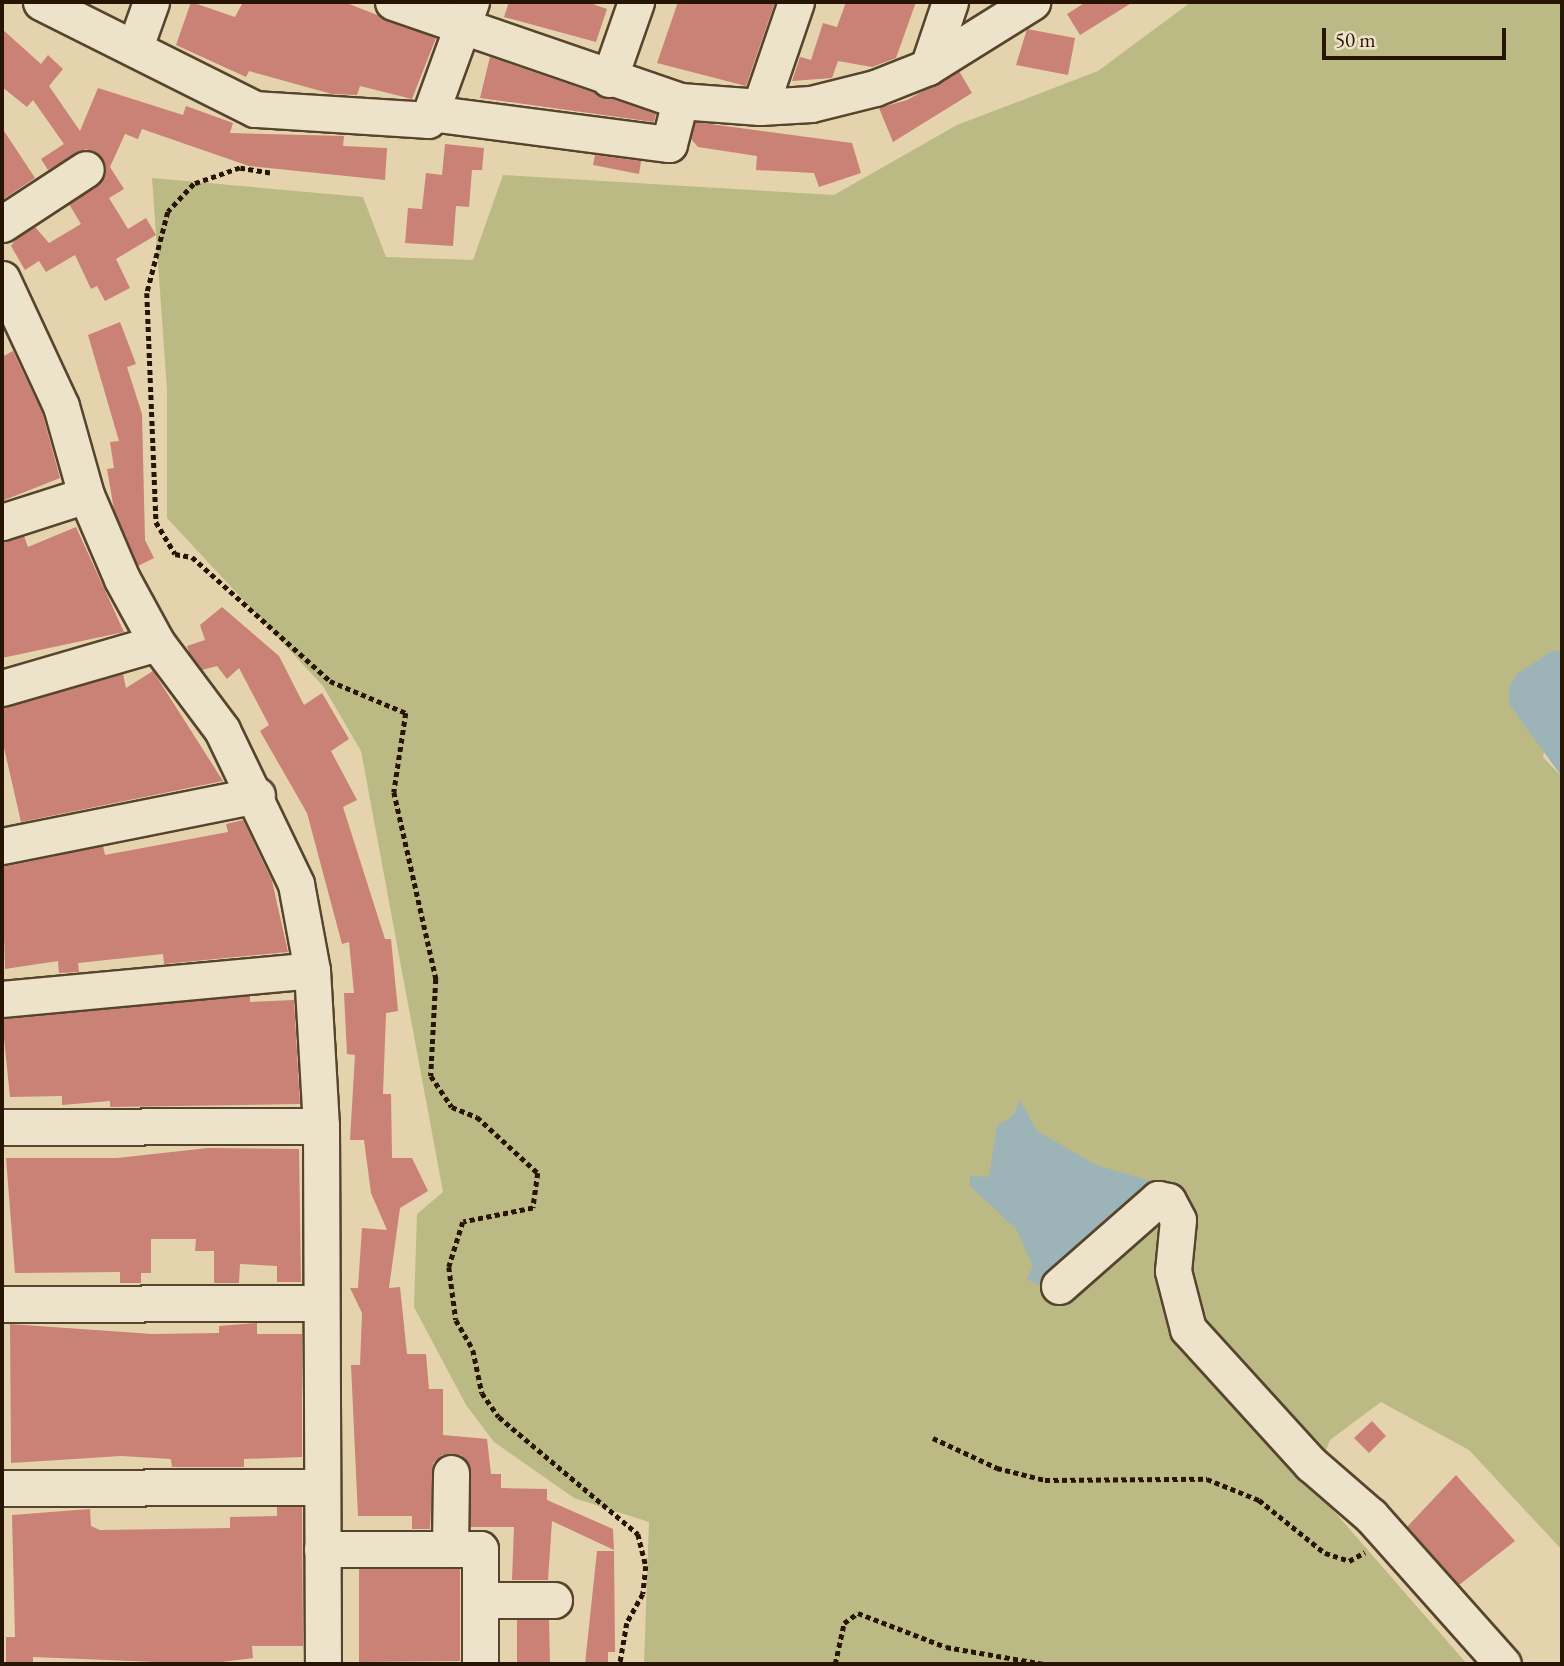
<!DOCTYPE html>
<html>
<head>
<meta charset="utf-8">
<style>
  body { margin:0 }
  #map { position:relative; width:1564px; height:1666px; overflow:hidden; background:#e4d3ad; font-family:"EB Garamond",serif }
  div>[style] { position:absolute }
  [style*='--x'] { left:calc(var(--x)*1px); top:calc(var(--y)*1px); width:calc(var(--w)*1px); rotate:calc(var(--a)*1deg) }
  .green>* { inset:0; background:#bbba85 }
  .water>* { inset:0; background:#9cb4b7 }
  .building>* { inset:0; background:#ca8176 }
  .path>* { height:4.5px; margin-top:-2.25px; transform-origin:0; background:repeating-linear-gradient(90deg,#281402 0 5px,transparent 0 8.5px) }
  .roads { filter:drop-shadow(2px 0 #57442d) drop-shadow(-2px 0 #57442d) drop-shadow(0 2px #57442d) drop-shadow(0 -2px #57442d) }
  .minor>* { height:35px; margin:-17.5px; padding:0 17.5px; transform-origin:17.5px; border-radius:17.5px; background:#ede2ca }
  span { translate:-50% -50%; white-space:nowrap; text-align:center; line-height:1.15; -webkit-text-stroke:5px #ede2ca; paint-order:stroke }
  .frame { position:absolute; inset:0; border:4px solid #281402; pointer-events:none }
  .scale { position:absolute; left:1322px; top:28px; width:184px; height:32px; box-sizing:border-box; border:4px solid #281402; border-top:0; padding-left:9px; font-size:21px; line-height:24px; white-space:nowrap; color:#281402; -webkit-text-stroke:5px #ede2ca; paint-order:stroke }
</style>
</head>
<body>
<div id="map">
  <div class="green">
    <i style="clip-path:polygon(1191px 2px,1562px 2px,1562px 654px,1543px 757px,1562px 777px,1562px 1550px,1469px 1450px,1381px 1402px,1330px 1440px,1312px 1486px,1467px 1664px,644px 1664px,649px 1522px,574px 1498px,494px 1442px,466px 1405px,414px 1307px,417px 1214px,443px 1192px,361px 751px,323px 686px,167px 518px,167px 390px,152px 178px,363px 197px,386px 257px,473px 260px,503px 175px,834px 195px,957px 125px,1098px 71px)"></i>
  </div>
  <div class="water">
    <i style="clip-path:polygon(1554px 650px,1562px 653px,1562px 777px,1509px 704px,1509px 687px,1518px 673px)"></i>
    <i style="clip-path:polygon(1020px 1100px,1037px 1131px,1096px 1165px,1154px 1182px,1045px 1288px,1027px 1279px,1033px 1266px,1016px 1229px,970px 1186px,970px 1176px,989px 1177px,997px 1126px,1013px 1116px)"></i>
  </div>
  <div class="building">
    <i style="clip-path:polygon(191px 2px,235px 17px,243px 2px,344px 2px,436px 38px,412px 99px,360px 86px,357px 95px,332px 94px,249px 71px,246px 77px,176px 45px)"></i>
    <i style="clip-path:polygon(509px 2px,587px 2px,607px 9px,596px 42px,504px 17px)"></i>
    <i style="clip-path:polygon(678px 2px,775px 2px,746px 86px,657px 63px)"></i>
    <i style="clip-path:polygon(846px 2px,916px 2px,896px 58px,872px 67px,838px 61px,832px 78px,792px 81px,800px 57px,811px 60px,823px 23px,837px 27px)"></i>
    <i style="clip-path:polygon(1086px 2px,1133px 2px,1080px 35px,1067px 14px)"></i>
    <i style="clip-path:polygon(2px 29px,41px 64px,48px 55px,63px 69px,49px 86px,80px 131px,98px 88px,183px 115px,186px 106px,233px 123px,230px 133px,344px 136px,343px 146px,387px 148px,385px 180px,249px 166px,142px 129px,138px 139px,125px 134px,110px 167px,124px 189px,109px 198px,128px 229px,146px 218px,156px 235px,116px 259px,130px 288px,105px 301px,97px 286px,91px 289px,75px 255px,46px 272px,39px 261px,25px 270px,11px 246px,16px 239px,35px 227px,49px 243px,81px 224px,69px 204px,98px 185px,106px 167px,86px 149px,48px 170px,41px 159px,64px 144px,33px 100px,27px 107px,2px 87px)"></i>
    <i style="clip-path:polygon(1027px 29px,1075px 38px,1068px 75px,1016px 65px)"></i>
    <i style="clip-path:polygon(490px 57px,656px 114px,654px 122px,480px 98px)"></i>
    <i style="clip-path:polygon(959px 71px,972px 93px,893px 142px,879px 108px,907px 100px)"></i>
    <i style="clip-path:polygon(695px 122px,852px 143px,861px 173px,819px 187px,814px 173px,756px 170px,757px 156px,698px 147px,691px 139px)"></i>
    <i style="clip-path:polygon(2px 128px,35px 178px,2px 200px)"></i>
    <i style="clip-path:polygon(445px 144px,484px 148px,482px 170px,472px 170px,469px 207px,456px 206px,453px 246px,405px 243px,408px 208px,422px 209px,426px 173px,442px 175px)"></i>
    <i style="clip-path:polygon(595px 155px,641px 161px,639px 174px,593px 165px)"></i>
    <i style="clip-path:polygon(120px 322px,136px 364px,127px 367px,142px 414px,145px 540px,154px 558px,138px 566px,114px 510px,107px 469px,114px 468px,110px 442px,119px 441px,88px 335px)"></i>
    <i style="clip-path:polygon(13px 351px,42px 412px,60px 478px,2px 501px,2px 357px)"></i>
    <i style="clip-path:polygon(76px 527px,124px 632px,2px 658px,2px 542px,24px 536px,28px 547px)"></i>
    <i style="clip-path:polygon(222px 607px,279px 656px,304px 705px,322px 693px,349px 739px,331px 751px,357px 800px,343px 807px,385px 939px,391px 939px,398px 1011px,386px 1013px,383px 1094px,391px 1094px,392px 1158px,412px 1158px,428px 1191px,400px 1208px,389px 1288px,400px 1287px,407px 1354px,426px 1354px,429px 1389px,443px 1389px,443px 1435px,487px 1439px,491px 1474px,501px 1474px,501px 1488px,547px 1489px,547px 1500px,613px 1529px,614px 1550px,552px 1521px,548px 1580px,512px 1580px,514px 1527px,470px 1527px,471px 1473px,461px 1455px,442px 1455px,433px 1463px,430px 1529px,412px 1529px,412px 1516px,358px 1516px,351px 1365px,360px 1365px,362px 1313px,350px 1288px,358px 1288px,362px 1228px,387px 1230px,371px 1193px,364px 1140px,350px 1140px,355px 1055px,347px 1054px,344px 993px,354px 993px,349px 942px,342px 944px,307px 813px,260px 731px,269px 725px,239px 668px,227px 679px,217px 666px,202px 670px,189px 653px,187px 646px,205px 640px,200px 625px)"></i>
    <i style="clip-path:polygon(153px 671px,223px 781px,21px 822px,2px 739px,2px 708px,123px 674px,126px 688px)"></i>
    <i style="clip-path:polygon(243px 820px,272px 881px,288px 952px,164px 964px,163px 954px,78px 963px,79px 972px,59px 973px,58px 961px,5px 969px,2px 867px,103px 846px,105px 855px,228px 832px,226px 824px)"></i>
    <i style="clip-path:polygon(250px 996px,250px 1002px,294px 1000px,300px 1104px,110px 1107px,110px 1101px,62px 1105px,62px 1096px,10px 1097px,2px 1019px)"></i>
    <i style="clip-path:polygon(208px 1148px,299px 1149px,301px 1282px,277px 1282px,277px 1266px,240px 1264px,239px 1283px,214px 1283px,214px 1251px,195px 1251px,196px 1239px,151px 1239px,151px 1273px,141px 1273px,141px 1283px,120px 1283px,120px 1272px,15px 1273px,6px 1158px,117px 1158px)"></i>
    <i style="clip-path:polygon(257px 1323px,257px 1334px,302px 1334px,302px 1457px,244px 1459px,244px 1467px,172px 1467px,171px 1459px,121px 1456px,11px 1463px,10px 1324px,152px 1334px,219px 1333px,219px 1326px)"></i>
    <i style="clip-path:polygon(1372px 1421px,1386px 1436px,1369px 1453px,1354px 1438px)"></i>
    <i style="clip-path:polygon(1456px 1475px,1515px 1541px,1459px 1585px,1407px 1527px)"></i>
    <i style="clip-path:polygon(277px 1507px,302px 1507px,303px 1646px,252px 1646px,253px 1658px,206px 1664px,33px 1657px,33px 1663px,6px 1663px,6px 1637px,15px 1637px,12px 1515px,90px 1509px,91px 1526px,100px 1530px,230px 1528px,230px 1517px,277px 1516px)"></i>
    <i style="clip-path:polygon(597px 1551px,614px 1551px,615px 1652px,608px 1652px,608px 1664px,585px 1664px)"></i>
    <i style="clip-path:polygon(359px 1569px,460px 1569px,460px 1661px,359px 1662px)"></i>
    <i style="clip-path:polygon(517px 1620px,549px 1620px,550px 1664px,517px 1664px)"></i>
  </div>
  <div class="path">
    <i style="--x:270;--y:173;--w:30;--a:-171"></i>
    <i style="--x:240;--y:168;--w:49;--a:160.8"></i>
    <i style="--x:194;--y:184;--w:38;--a:133"></i>
    <i style="--x:168;--y:212;--w:84;--a:104.5"></i>
    <i style="--x:147;--y:293;--w:229;--a:87.7"></i>
    <i style="--x:156;--y:522;--w:37;--a:59"></i>
    <i style="--x:175;--y:554;--w:17;--a:10"></i>
    <i style="--x:192;--y:557;--w:186;--a:41.9"></i>
    <i style="--x:330;--y:681;--w:82;--a:22.8"></i>
    <i style="--x:406;--y:713;--w:80;--a:98.6"></i>
    <i style="--x:394;--y:792;--w:192;--a:77.3"></i>
    <i style="--x:436;--y:979;--w:97;--a:93"></i>
    <i style="--x:431;--y:1076;--w:37;--a:56"></i>
    <i style="--x:452;--y:1107;--w:27;--a:22"></i>
    <i style="--x:477;--y:1117;--w:83;--a:42.6"></i>
    <i style="--x:538;--y:1173;--w:35;--a:98"></i>
    <i style="--x:533;--y:1208;--w:71;--a:168.7"></i>
    <i style="--x:463;--y:1222;--w:47;--a:107.3"></i>
    <i style="--x:449;--y:1267;--w:53;--a:82.5"></i>
    <i style="--x:456;--y:1320;--w:34;--a:60"></i>
    <i style="--x:473;--y:1350;--w:44;--a:78.2"></i>
    <i style="--x:482;--y:1393;--w:29;--a:55"></i>
    <i style="--x:499;--y:1417;--w:182;--a:40.1"></i>
    <i style="--x:638;--y:1534;--w:33;--a:76"></i>
    <i style="--x:646;--y:1566;--w:28;--a:96"></i>
    <i style="--x:643;--y:1594;--w:33;--a:119"></i>
    <i style="--x:627;--y:1623;--w:42;--a:99.7"></i>
    <i style="--x:933;--y:1438;--w:71;--a:25.1"></i>
    <i style="--x:997;--y:1468;--w:49;--a:14"></i>
    <i style="--x:1045;--y:1480;--w:162;--a:-0.4"></i>
    <i style="--x:1207;--y:1479;--w:56;--a:22"></i>
    <i style="--x:1259;--y:1500;--w:85;--a:38.8"></i>
    <i style="--x:1325;--y:1553;--w:25;--a:18"></i>
    <i style="--x:1349;--y:1561;--w:18;--a:-29"></i>
    <i style="--x:835;--y:1664;--w:42;--a:-77.6"></i>
    <i style="--x:844;--y:1623;--w:17;--a:-36"></i>
    <i style="--x:858;--y:1613;--w:94;--a:21.1"></i>
    <i style="--x:946;--y:1647;--w:99;--a:9.8"></i>
  </div>
  <div class="roads">
    <div class="minor">
      <i style="--x:41;--y:2;--w:239;--a:26.6"></i>
      <i style="--x:255;--y:109;--w:173;--a:3.6"></i>
      <i style="--x:428;--y:120;--w:126;--a:-70"></i>
      <i style="--x:393;--y:2;--w:304;--a:19"></i>
      <i style="--x:680;--y:101;--w:80;--a:4.3"></i>
      <i style="--x:760;--y:107;--w:51;--a:-3.4"></i>
      <i style="--x:811;--y:104;--w:66;--a:-14"></i>
      <i style="--x:875;--y:88;--w:57;--a:-21.6"></i>
      <i style="--x:928;--y:67;--w:123;--a:-32"></i>
      <i style="--x:135;--y:47;--w:48;--a:-70.4"></i>
      <i style="--x:928;--y:67;--w:69;--a:-71.3"></i>
      <i style="--x:609;--y:79;--w:82;--a:-70.7"></i>
      <i style="--x:760;--y:107;--w:111;--a:-71.1"></i>
      <i style="--x:430;--y:113;--w:241;--a:7.4"></i>
      <i style="--x:669;--y:144;--w:44;--a:-75.7"></i>
      <i style="--x:2;--y:224;--w:100;--a:-33.2"></i>
      <i style="--x:2;--y:279;--w:140;--a:65.1"></i>
      <i style="--x:61;--y:406;--w:92;--a:74.3"></i>
      <i style="--x:86;--y:495;--w:91;--a:66.8"></i>
      <i style="--x:122;--y:579;--w:73;--a:61.3"></i>
      <i style="--x:157;--y:643;--w:109;--a:53.2"></i>
      <i style="--x:222;--y:730;--w:171;--a:64.3"></i>
      <i style="--x:296;--y:884;--w:87;--a:79.5"></i>
      <i style="--x:312;--y:970;--w:156;--a:86.7"></i>
      <i style="--x:321;--y:1126;--w:538;--a:89.79"></i>
      <i style="--x:2;--y:522;--w:88;--a:-17.8"></i>
      <i style="--x:2;--y:688;--w:161;--a:-16.2"></i>
      <i style="--x:2;--y:846;--w:260;--a:-11.3"></i>
      <i style="--x:2;--y:999;--w:311;--a:-5.3"></i>
      <i style="--x:2;--y:1127;--w:319;--a:-0.2"></i>
      <i style="--x:1059;--y:1286;--w:132;--a:-41.3"></i>
      <i style="--x:1158;--y:1199;--w:10;--a:11"></i>
      <i style="--x:1168;--y:1201;--w:21;--a:62"></i>
      <i style="--x:1178;--y:1220;--w:51;--a:95.6"></i>
      <i style="--x:1173;--y:1271;--w:60;--a:75.5"></i>
      <i style="--x:1188;--y:1329;--w:183;--a:47.7"></i>
      <i style="--x:1311;--y:1464;--w:79;--a:40.9"></i>
      <i style="--x:1371;--y:1516;--w:198;--a:48.3"></i>
      <i style="--x:2;--y:1304;--w:319;--a:-0.2"></i>
      <i style="--x:2;--y:1488;--w:320;--a:-0.2"></i>
      <i style="--x:322;--y:1549;--w:158;--a:0"></i>
      <i style="--x:480;--y:1549;--w:115;--a:90"></i>
      <i style="--x:450;--y:1549;--w:76;--a:-89.2"></i>
      <i style="--x:480;--y:1600;--w:74;--a:0"></i>
    </div>
  </div>
  <div class="frame"></div>
  <div class="scale">50 m</div>
</div>
</body>
</html>
